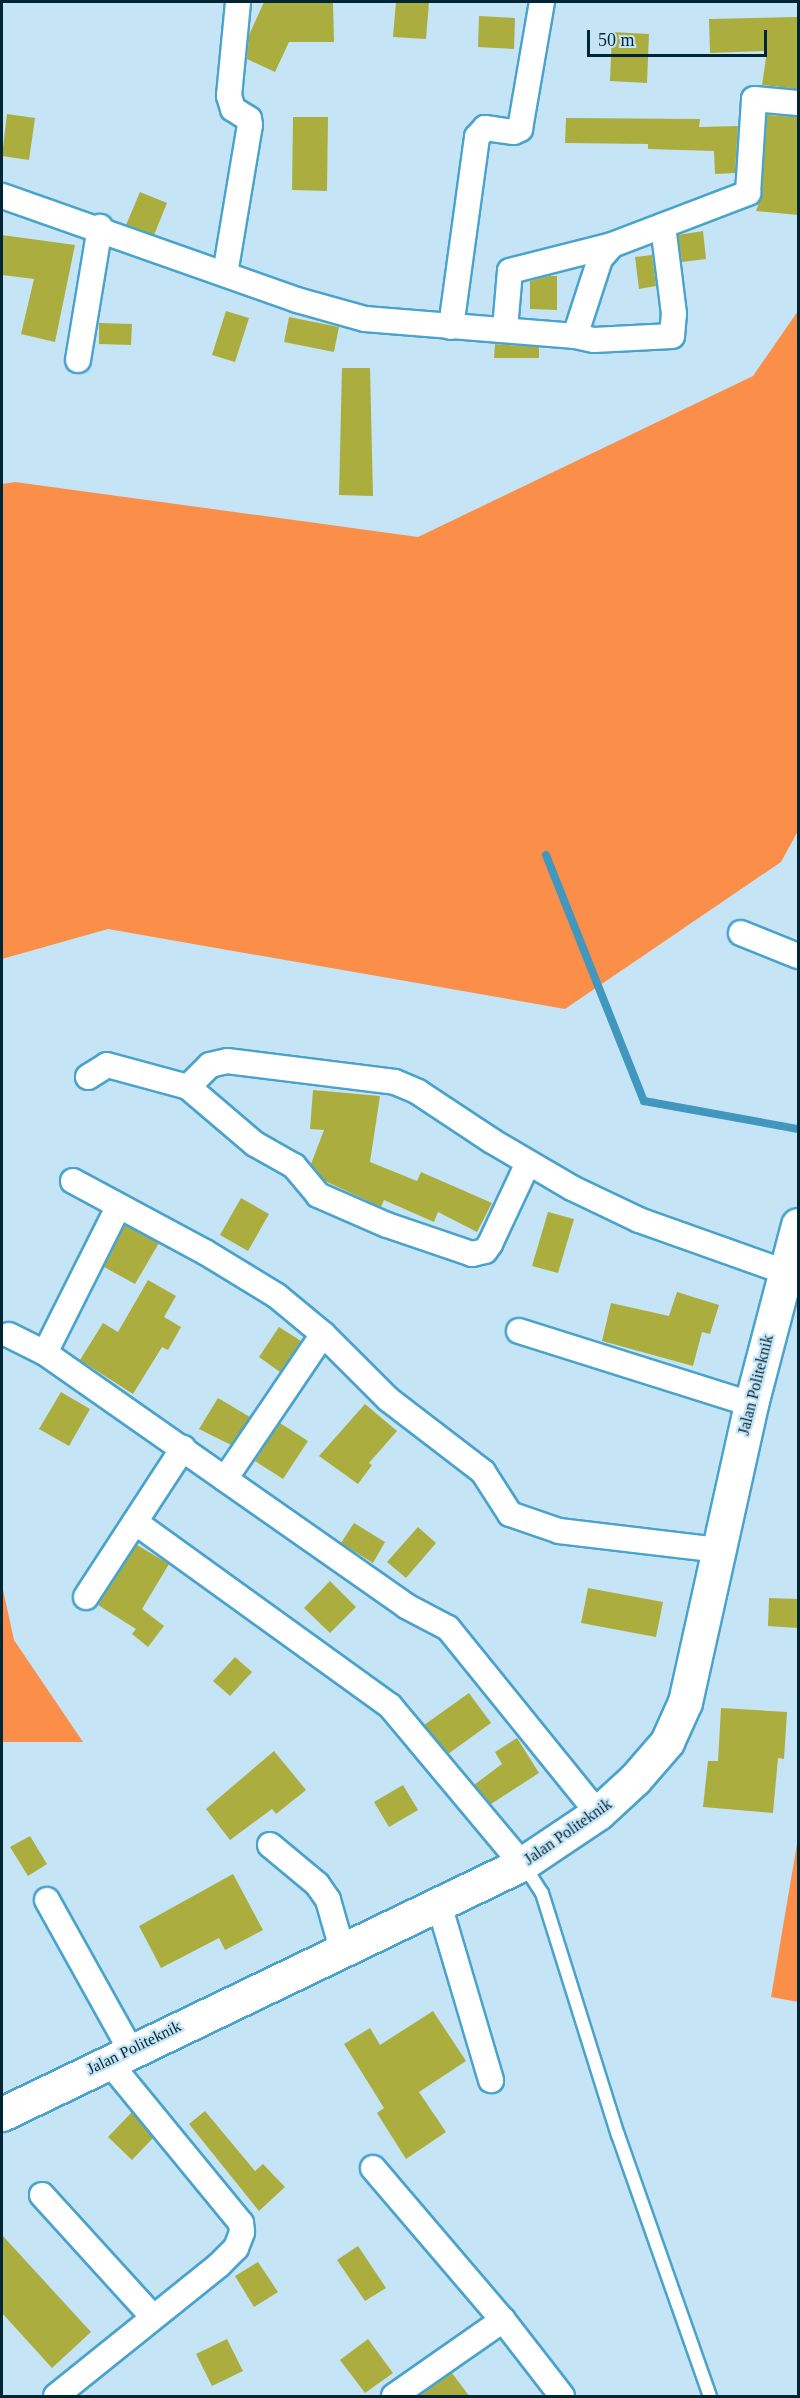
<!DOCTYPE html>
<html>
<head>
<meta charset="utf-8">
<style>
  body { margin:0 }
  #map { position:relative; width:800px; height:2398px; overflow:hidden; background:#c5e5f7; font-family:"Times New Roman",serif }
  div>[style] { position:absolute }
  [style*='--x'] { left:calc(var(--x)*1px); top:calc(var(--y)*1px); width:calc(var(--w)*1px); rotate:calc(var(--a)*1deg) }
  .green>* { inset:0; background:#fb8f4a }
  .stream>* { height:8px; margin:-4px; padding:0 4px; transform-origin:4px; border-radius:4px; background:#4297be }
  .building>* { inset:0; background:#abae3e }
  .roads { filter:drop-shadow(2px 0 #4aa3cc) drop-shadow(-2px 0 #4aa3cc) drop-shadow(0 2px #4aa3cc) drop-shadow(0 -2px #4aa3cc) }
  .lane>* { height:12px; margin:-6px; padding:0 6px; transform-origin:6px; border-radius:6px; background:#fff }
  .street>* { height:24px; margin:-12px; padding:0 12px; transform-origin:12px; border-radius:12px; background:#fff }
  .secondary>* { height:33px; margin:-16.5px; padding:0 16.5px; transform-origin:16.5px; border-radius:16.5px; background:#fff }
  span { translate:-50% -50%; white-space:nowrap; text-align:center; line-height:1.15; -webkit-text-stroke:4.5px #c5e5f7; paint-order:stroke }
  .street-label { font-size:16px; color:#002535 }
  .frame { position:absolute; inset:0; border:3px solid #002535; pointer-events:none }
  .scale { position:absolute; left:587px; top:30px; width:180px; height:27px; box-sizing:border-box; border:3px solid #002535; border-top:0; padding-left:8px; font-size:18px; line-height:21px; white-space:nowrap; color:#002535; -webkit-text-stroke:4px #c5e5f7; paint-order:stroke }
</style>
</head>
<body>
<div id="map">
  <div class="green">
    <i style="clip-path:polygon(798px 311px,798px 831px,781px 862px,565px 1009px,108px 929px,2px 959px,2px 484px,15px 482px,418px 537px,753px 376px)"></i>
    <i style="clip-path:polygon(2px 1585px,14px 1640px,83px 1742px,2px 1742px)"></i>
    <i style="clip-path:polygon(798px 1838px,798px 2002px,771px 1997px)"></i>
  </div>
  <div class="stream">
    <i style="--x:546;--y:855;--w:265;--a:68.3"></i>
    <i style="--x:644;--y:1101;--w:157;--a:10.3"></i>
  </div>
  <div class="building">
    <i style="clip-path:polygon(264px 2px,333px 2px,334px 42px,289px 42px,275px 72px,247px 59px,249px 35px)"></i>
    <i style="clip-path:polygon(396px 2px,429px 2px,426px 39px,393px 37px)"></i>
    <i style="clip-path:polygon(479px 16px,515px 18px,514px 49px,478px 47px)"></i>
    <i style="clip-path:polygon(798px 17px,798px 89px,762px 85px,767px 51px,710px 53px,709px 19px)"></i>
    <i style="clip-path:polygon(612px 32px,649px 34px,647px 83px,610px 81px)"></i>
    <i style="clip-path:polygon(7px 114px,35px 118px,29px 160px,2px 156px)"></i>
    <i style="clip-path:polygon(767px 115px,798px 117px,798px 215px,756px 211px,762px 194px)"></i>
    <i style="clip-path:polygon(293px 117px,328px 117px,327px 191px,292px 190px)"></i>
    <i style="clip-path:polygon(566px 118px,700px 119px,699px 127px,738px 126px,735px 173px,715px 174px,714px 151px,648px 149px,648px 144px,565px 143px)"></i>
    <i style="clip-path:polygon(140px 192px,167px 203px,154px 235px,126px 225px)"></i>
    <i style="clip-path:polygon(703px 231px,706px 259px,682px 262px,678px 235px)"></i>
    <i style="clip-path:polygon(2px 235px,75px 245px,55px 342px,21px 334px,34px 279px,2px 275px)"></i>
    <i style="clip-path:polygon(652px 255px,656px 286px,639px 289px,635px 257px)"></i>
    <i style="clip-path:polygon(549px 276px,557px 276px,557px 310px,530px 309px,530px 281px)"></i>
    <i style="clip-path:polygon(226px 311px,249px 318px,235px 362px,212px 355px)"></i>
    <i style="clip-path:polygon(289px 317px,339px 327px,334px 352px,284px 342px)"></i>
    <i style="clip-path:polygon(99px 323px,132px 324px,131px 345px,99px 344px)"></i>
    <i style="clip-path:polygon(495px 344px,539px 347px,539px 358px,494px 358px)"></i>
    <i style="clip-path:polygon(342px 368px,370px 368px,373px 496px,339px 495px)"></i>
    <i style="clip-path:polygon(313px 1090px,380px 1096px,370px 1162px,417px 1181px,421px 1172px,492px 1203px,477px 1232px,438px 1212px,434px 1222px,384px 1200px,381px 1207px,325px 1181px,311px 1164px,324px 1130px,310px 1129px)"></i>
    <i style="clip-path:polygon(241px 1198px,269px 1214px,248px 1251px,220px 1235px)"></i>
    <i style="clip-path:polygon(548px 1212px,574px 1219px,558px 1273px,532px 1266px)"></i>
    <i style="clip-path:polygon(125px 1225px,159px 1243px,135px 1284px,104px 1267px)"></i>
    <i style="clip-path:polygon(148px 1280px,176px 1296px,164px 1317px,181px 1327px,168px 1350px,162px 1347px,133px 1394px,80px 1360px,103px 1323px,118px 1332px)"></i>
    <i style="clip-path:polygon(677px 1292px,719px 1305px,710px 1334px,702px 1332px,693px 1366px,602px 1341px,611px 1303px,669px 1316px)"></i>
    <i style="clip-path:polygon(279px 1327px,301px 1341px,280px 1372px,259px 1357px)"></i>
    <i style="clip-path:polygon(61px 1392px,90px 1409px,69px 1446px,39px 1429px)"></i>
    <i style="clip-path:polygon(218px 1398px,250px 1417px,231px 1445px,199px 1429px)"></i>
    <i style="clip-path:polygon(365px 1404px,397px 1431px,369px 1463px,372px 1465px,358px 1484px,319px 1456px)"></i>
    <i style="clip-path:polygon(280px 1423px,308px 1441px,283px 1479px,255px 1461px)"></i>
    <i style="clip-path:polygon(354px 1523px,385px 1542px,373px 1563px,341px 1543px)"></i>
    <i style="clip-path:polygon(418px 1527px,436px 1543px,406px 1578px,387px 1562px)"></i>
    <i style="clip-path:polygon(137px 1545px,169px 1564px,142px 1609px,164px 1626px,148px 1647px,132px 1634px,136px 1629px,98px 1605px)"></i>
    <i style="clip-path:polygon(330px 1581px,356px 1607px,330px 1633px,304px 1608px)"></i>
    <i style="clip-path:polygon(588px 1588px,663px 1602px,656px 1637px,581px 1623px)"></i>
    <i style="clip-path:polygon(769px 1598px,798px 1599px,798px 1628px,768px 1626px)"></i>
    <i style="clip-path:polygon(235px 1657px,252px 1672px,230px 1696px,213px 1681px)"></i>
    <i style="clip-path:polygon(469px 1693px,491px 1723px,448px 1754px,424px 1725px)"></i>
    <i style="clip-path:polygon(721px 1708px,787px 1712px,784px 1759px,778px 1758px,773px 1813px,703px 1807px,708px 1761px,718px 1761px)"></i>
    <i style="clip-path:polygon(517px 1738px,539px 1773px,491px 1804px,474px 1785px,502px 1764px,495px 1752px)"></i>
    <i style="clip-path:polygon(274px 1751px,306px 1790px,276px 1814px,272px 1809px,230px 1840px,206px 1809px)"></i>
    <i style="clip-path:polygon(403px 1785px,418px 1810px,389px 1827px,374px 1802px)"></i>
    <i style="clip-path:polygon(30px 1836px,47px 1864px,28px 1876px,10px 1847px)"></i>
    <i style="clip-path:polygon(233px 1874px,263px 1930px,225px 1950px,219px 1938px,161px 1968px,139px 1926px)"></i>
    <i style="clip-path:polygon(433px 2011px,466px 2061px,419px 2092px,446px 2132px,406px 2159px,377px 2113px,384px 2108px,344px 2044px,370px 2028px,380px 2045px)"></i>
    <i style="clip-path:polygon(205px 2111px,255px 2171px,263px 2164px,285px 2187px,259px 2211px,189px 2124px)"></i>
    <i style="clip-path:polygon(132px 2112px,153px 2138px,132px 2160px,108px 2137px)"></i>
    <i style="clip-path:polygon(2px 2235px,91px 2332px,52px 2368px,2px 2313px)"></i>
    <i style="clip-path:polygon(358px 2246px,386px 2288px,365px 2301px,337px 2260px)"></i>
    <i style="clip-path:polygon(258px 2262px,278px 2292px,254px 2307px,235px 2276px)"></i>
    <i style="clip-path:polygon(227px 2339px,243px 2371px,212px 2386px,196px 2354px)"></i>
    <i style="clip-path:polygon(368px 2339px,393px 2373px,365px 2393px,340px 2360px)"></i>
    <i style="clip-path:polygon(452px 2373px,470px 2397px,418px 2397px)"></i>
  </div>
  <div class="roads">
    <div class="lane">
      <i style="--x:523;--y:1864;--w:35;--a:57"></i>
      <i style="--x:542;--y:1893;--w:254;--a:72.6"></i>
      <i style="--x:618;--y:2135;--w:277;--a:70.6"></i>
    </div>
    <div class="street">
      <i style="--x:2;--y:196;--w:313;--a:19.4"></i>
      <i style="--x:297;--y:300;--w:71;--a:15.6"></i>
      <i style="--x:365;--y:319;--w:211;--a:4.6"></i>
      <i style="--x:575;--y:336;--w:81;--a:-72"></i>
      <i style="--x:600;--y:259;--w:18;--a:-49"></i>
      <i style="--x:612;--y:245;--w:146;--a:-20.9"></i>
      <i style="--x:748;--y:193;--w:94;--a:-86.3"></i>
      <i style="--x:754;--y:99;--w:44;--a:5.2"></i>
      <i style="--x:225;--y:274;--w:151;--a:-80.5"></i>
      <i style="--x:250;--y:125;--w:6;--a:-99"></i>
      <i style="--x:249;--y:119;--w:19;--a:-148"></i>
      <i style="--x:233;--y:109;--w:14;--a:-107"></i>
      <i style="--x:229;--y:96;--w:94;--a:-84.5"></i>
      <i style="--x:451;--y:327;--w:192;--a:-82.2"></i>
      <i style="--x:477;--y:137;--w:12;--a:-48"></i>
      <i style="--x:485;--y:128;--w:29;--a:8"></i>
      <i style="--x:514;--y:132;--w:7;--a:-27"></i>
      <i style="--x:520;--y:129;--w:129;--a:-80.2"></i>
      <i style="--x:505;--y:329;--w:58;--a:-85.1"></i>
      <i style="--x:510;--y:271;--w:105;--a:-14.3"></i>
      <i style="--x:575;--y:336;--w:19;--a:12"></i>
      <i style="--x:594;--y:340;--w:78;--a:-2.9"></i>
      <i style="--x:672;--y:336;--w:22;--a:-85"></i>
      <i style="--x:674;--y:314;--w:89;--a:-97.1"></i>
      <i style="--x:78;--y:360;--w:135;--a:-80.6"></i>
      <i style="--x:741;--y:933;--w:61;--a:22"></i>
      <i style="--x:88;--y:1077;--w:22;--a:-32"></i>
      <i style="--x:107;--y:1065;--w:84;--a:15.2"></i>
      <i style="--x:188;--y:1087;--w:88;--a:40.4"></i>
      <i style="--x:255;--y:1144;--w:45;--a:29.4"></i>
      <i style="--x:294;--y:1166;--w:38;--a:50"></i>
      <i style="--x:318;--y:1195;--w:75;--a:23.5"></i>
      <i style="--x:387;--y:1225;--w:90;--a:18.8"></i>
      <i style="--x:472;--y:1254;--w:13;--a:-13"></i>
      <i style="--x:485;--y:1251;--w:9;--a:-54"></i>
      <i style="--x:490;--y:1244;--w:89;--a:-64.9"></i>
      <i style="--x:188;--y:1087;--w:31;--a:-45"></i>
      <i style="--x:210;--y:1065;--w:17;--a:-13"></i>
      <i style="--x:227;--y:1061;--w:169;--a:7.1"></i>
      <i style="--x:395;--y:1082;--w:25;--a:23"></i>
      <i style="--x:418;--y:1092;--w:89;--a:33.5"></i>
      <i style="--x:492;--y:1141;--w:93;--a:30.4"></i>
      <i style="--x:572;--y:1188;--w:74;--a:25.5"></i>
      <i style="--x:639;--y:1220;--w:155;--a:19.6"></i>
      <i style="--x:73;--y:1181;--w:150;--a:28.3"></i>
      <i style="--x:205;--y:1252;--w:84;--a:31.4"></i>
      <i style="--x:277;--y:1296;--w:60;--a:39.6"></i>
      <i style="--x:323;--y:1334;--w:92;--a:45"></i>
      <i style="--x:388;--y:1399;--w:120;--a:37.5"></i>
      <i style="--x:483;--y:1472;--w:50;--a:57.3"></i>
      <i style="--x:510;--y:1514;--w:52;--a:19.1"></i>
      <i style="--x:559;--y:1531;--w:160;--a:6.8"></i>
      <i style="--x:519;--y:1331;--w:243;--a:17.5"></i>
      <i style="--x:9;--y:1335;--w:40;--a:26.6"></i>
      <i style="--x:45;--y:1353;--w:441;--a:35"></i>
      <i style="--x:406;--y:1606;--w:47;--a:27.6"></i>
      <i style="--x:448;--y:1628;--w:238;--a:51"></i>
      <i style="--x:45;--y:1353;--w:163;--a:-63.4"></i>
      <i style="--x:225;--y:1479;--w:175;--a:-55.9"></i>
      <i style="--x:135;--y:1522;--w:314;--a:35.8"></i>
      <i style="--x:390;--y:1706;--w:206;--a:50.1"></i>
      <i style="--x:86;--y:1597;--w:178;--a:-56.9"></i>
      <i style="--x:270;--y:1845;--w:61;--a:39.7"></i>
      <i style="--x:317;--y:1884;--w:19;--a:55"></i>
      <i style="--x:328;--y:1900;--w:51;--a:74.1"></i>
      <i style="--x:47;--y:1900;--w:171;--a:60.9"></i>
      <i style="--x:438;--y:1901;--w:187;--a:73.5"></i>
      <i style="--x:373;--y:2168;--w:200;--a:49.5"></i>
      <i style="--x:503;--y:2320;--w:96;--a:52.2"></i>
      <i style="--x:42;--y:2195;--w:164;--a:47.7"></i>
      <i style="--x:56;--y:2396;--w:209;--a:-38.8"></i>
      <i style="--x:219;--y:2265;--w:24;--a:-45"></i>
      <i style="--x:236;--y:2248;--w:17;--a:-69"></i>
      <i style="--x:242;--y:2232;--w:9;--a:-96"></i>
      <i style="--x:241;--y:2223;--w:210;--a:-129.4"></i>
      <i style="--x:394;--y:2396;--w:133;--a:-34.9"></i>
    </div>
    <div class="secondary">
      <i style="--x:2;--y:2114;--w:577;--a:-25.68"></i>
      <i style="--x:522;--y:1864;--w:92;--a:-33.9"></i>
      <i style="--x:598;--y:1813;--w:50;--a:-42.6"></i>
      <i style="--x:635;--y:1779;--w:49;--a:-49.1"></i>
      <i style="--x:667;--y:1742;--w:44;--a:-65.8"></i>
      <i style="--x:685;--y:1702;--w:305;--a:-77.5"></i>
      <i style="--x:751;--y:1404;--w:185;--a:-75.3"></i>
    </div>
  </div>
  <div class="street-label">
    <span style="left:756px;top:1385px;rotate:-76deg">Jalan Politeknik</span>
    <span style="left:568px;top:1832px;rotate:-35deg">Jalan Politeknik</span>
    <span style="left:134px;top:2048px;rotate:-26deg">Jalan Politeknik</span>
  </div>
  <div class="frame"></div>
  <div class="scale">50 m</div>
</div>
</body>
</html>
